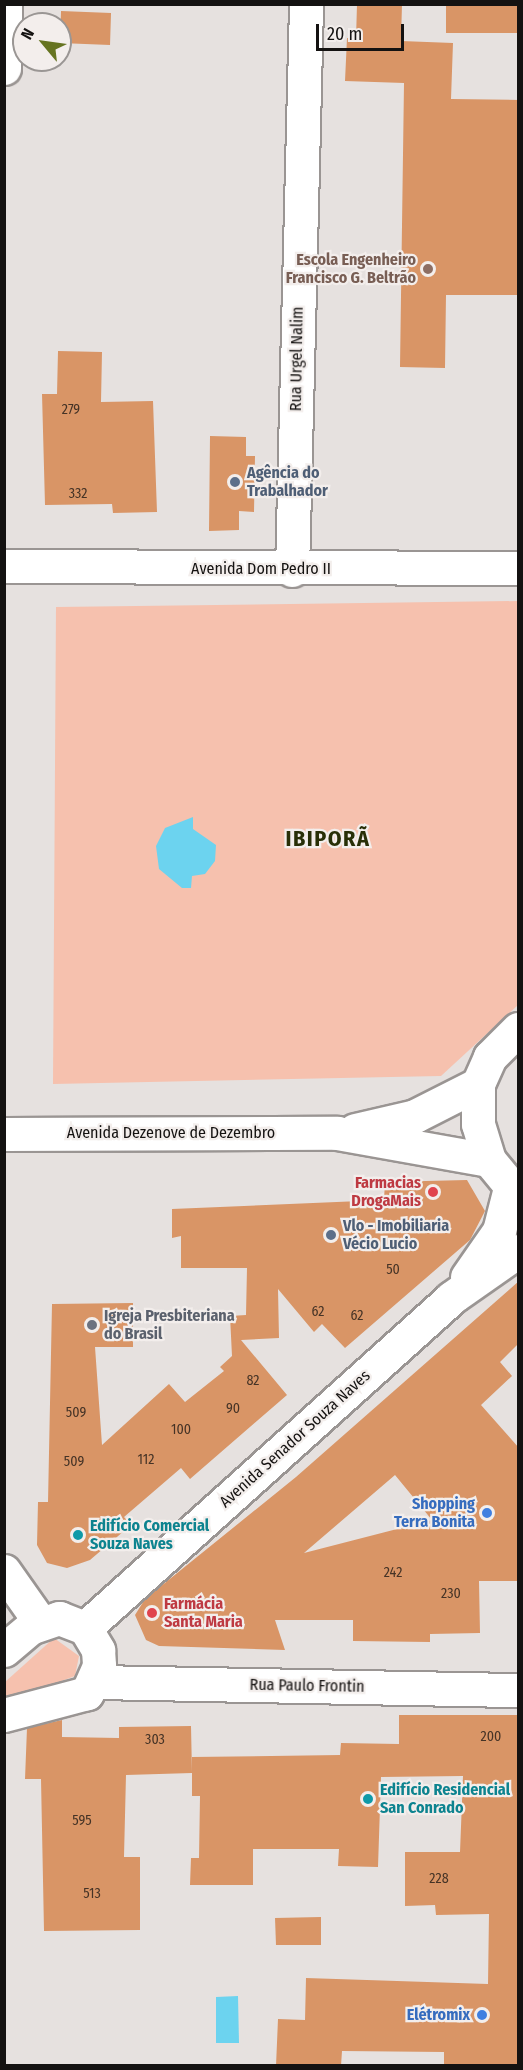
<!DOCTYPE html>
<html>
<head>
<meta charset="utf-8">
<style>
  body { margin:0 }
  #map { position:relative; width:523px; height:2070px; overflow:hidden; background:#e6e1df; font-family:"Fira Sans Condensed",sans-serif }
  div>[style] { position:absolute }
  [style*='--x'] { left:calc(var(--x)*1px); top:calc(var(--y)*1px); width:calc(var(--w)*1px); rotate:calc(var(--a)*1deg) }
  .green>* { inset:0; background:#f6c1ae }
  .water>* { inset:0; background:#6cd3ef }
  .building>* { inset:0; background:#d99566 }
  .roads { filter:drop-shadow(2px 0 #9a9593) drop-shadow(-2px 0 #9a9593) drop-shadow(0 2px #9a9593) drop-shadow(0 -2px #9a9593) }
  .minor>* { height:33px; margin:-16.5px; padding:0 16.5px; transform-origin:16.5px; border-radius:16.5px; background:#fff }
  .major>* { height:33px; margin:-16.5px; padding:0 16.5px; transform-origin:16.5px; border-radius:16.5px; background:#fff }
  .dots>* { width:16px; height:16px; translate:-50% -50%; box-sizing:border-box; border:3px solid #f3eeec; border-radius:50% }
  span { translate:-50% -50%; white-space:nowrap; text-align:center; line-height:1.15; -webkit-text-stroke:4.5px #f3eeec; paint-order:stroke }
  .number-label { font-size:14px; color:#453326 }
  .number-label span { -webkit-text-stroke-width:0 }
  .education-label { font-size:16px; color:#785e54; font-weight:700 }
  .right { translate:-100% -50%; text-align:right }
  .street-label { font-size:16px; color:#141211 }
  .service-label { font-size:16px; color:#4e5e75; font-weight:700 }
  .left { translate:0 -50%; text-align:left }
  .health-label { font-size:16px; color:#be3a42; font-weight:700 }
  .worship-label { font-size:16px; color:#5b616d; font-weight:700 }
  .shop-label { font-size:16px; color:#366cbe; font-weight:700 }
  .culture-label { font-size:16px; color:#0d838f; font-weight:700 }
  .district-label { font-size:22px; color:#282f07; font-weight:700; letter-spacing:1.5px }
  .frame { position:absolute; inset:0; border:6px solid #141211; pointer-events:none }
  .north { position:absolute; left:12px; top:12px; width:60px; height:60px; box-sizing:border-box; background:#f3eeec; border:2px solid #9a9694; border-radius:50%; rotate:299deg; font-size:16px; font-weight:700; line-height:24px; text-align:center; color:#141211 }
  .north::after { content:''; display:block; margin:auto; width:21px; height:27px; background:#667421; clip-path:polygon(50% 0,100% 100%,50% 72%,0 100%) }
  .scale { position:absolute; left:316px; top:24px; width:88px; height:27px; box-sizing:border-box; border:3px solid #141211; border-top:0; padding-left:8px; font-size:18px; line-height:21px; white-space:nowrap; color:#141211; -webkit-text-stroke:4px #f3eeec; paint-order:stroke }
</style>
</head>
<body>
<div id="map">
  <div class="green">
    <i style="clip-path:polygon(518px 601px,518px 1005px,441px 1076px,53px 1084px,56px 607px)"></i>
    <i style="clip-path:polygon(54px 1638px,79px 1656px,75px 1676px,5px 1702px,5px 1682px)"></i>
  </div>
  <div class="water">
    <i style="clip-path:polygon(193px 817px,193px 829px,216px 845px,215px 861px,205px 874px,192px 876px,191px 888px,182px 888px,159px 869px,156px 846px,165px 828px)"></i>
    <i style="clip-path:polygon(238px 1996px,239px 2043px,216px 2043px,216px 1997px)"></i>
  </div>
  <div class="building">
    <i style="clip-path:polygon(357px 4px,402px 4px,401px 41px,453px 43px,451px 99px,519px 100px,519px 295px,446px 295px,445px 368px,400px 367px,404px 83px,345px 81px,347px 38px,356px 39px)"></i>
    <i style="clip-path:polygon(446px 4px,519px 4px,519px 33px,446px 33px)"></i>
    <i style="clip-path:polygon(61px 11px,111px 13px,110px 45px,60px 43px)"></i>
    <i style="clip-path:polygon(58px 351px,102px 352px,101px 402px,153px 401px,157px 512px,113px 513px,112px 504px,45px 505px,42px 394px,57px 394px)"></i>
    <i style="clip-path:polygon(210px 436px,246px 437px,246px 456px,255px 456px,254px 512px,239px 511px,239px 530px,209px 531px)"></i>
    <i style="clip-path:polygon(467px 1180px,485px 1211px,470px 1240px,345px 1348px,322px 1324px,314px 1332px,278px 1289px,279px 1338px,241px 1340px,287px 1395px,190px 1479px,181px 1468px,124px 1517px,131px 1525px,90px 1560px,67px 1568px,47px 1563px,37px 1545px,38px 1502px,48px 1502px,52px 1304px,133px 1303px,133px 1347px,95px 1347px,102px 1445px,169px 1384px,185px 1402px,224px 1371px,220px 1367px,232px 1356px,230px 1316px,246px 1315px,247px 1268px,181px 1268px,181px 1236px,172px 1238px,172px 1209px,384px 1200px,385px 1182px)"></i>
    <i style="clip-path:polygon(evenodd,519px 1281px,518px 1344px,500px 1362px,512px 1376px,481px 1405px,519px 1448px,519px 1581px,479px 1581px,480px 1633px,430px 1634px,430px 1642px,353px 1641px,353px 1620px,275px 1620px,285px 1650px,159px 1646px,146px 1640px,135px 1615px,145px 1599px,296px 1477px,519px 1281px,395px 1475px,432px 1520px,304px 1553px,395px 1475px)"></i>
    <i style="clip-path:polygon(399px 1715px,519px 1715px,519px 2066px,444px 2066px,444px 2052px,342px 2051px,341px 2066px,276px 2066px,278px 2019px,305px 2020px,306px 1978px,488px 1984px,489px 1914px,436px 1915px,435px 1905px,405px 1906px,405px 1852px,460px 1852px,463px 1776px,381px 1777px,378px 1867px,338px 1866px,339px 1849px,253px 1849px,253px 1885px,190px 1885px,191px 1858px,199px 1858px,200px 1796px,192px 1796px,192px 1757px,340px 1755px,341px 1743px,399px 1744px)"></i>
    <i style="clip-path:polygon(62px 1720px,62px 1737px,119px 1738px,119px 1727px,191px 1726px,192px 1773px,126px 1775px,124px 1857px,140px 1857px,140px 1930px,44px 1931px,41px 1779px,25px 1779px,27px 1728px)"></i>
    <i style="clip-path:polygon(321px 1917px,321px 1945px,276px 1945px,275px 1918px)"></i>
  </div>
  <div class="roads">
    <div class="minor">
      <i style="--x:4;--y:68;--w:64;--a:-89.1"></i>
      <i style="--x:4;--y:566;--w:514;--a:0.22"></i>
      <i style="--x:292;--y:570;--w:566;--a:-88.58"></i>
      <i style="--x:467;--y:1277;--w:56;--a:-55.2"></i>
      <i style="--x:499;--y:1231;--w:44;--a:-75.7"></i>
      <i style="--x:4;--y:1571;--w:62;--a:54.8"></i>
      <i style="--x:85;--y:1628;--w:493;--a:-42"></i>
      <i style="--x:451;--y:1298;--w:82;--a:-35"></i>
      <i style="--x:4;--y:1650;--w:34;--a:-40"></i>
      <i style="--x:30;--y:1628;--w:31;--a:-19"></i>
      <i style="--x:59;--y:1618;--w:28;--a:21"></i>
      <i style="--x:85;--y:1628;--w:26;--a:59"></i>
      <i style="--x:98;--y:1650;--w:16;--a:86"></i>
      <i style="--x:99;--y:1666;--w:30;--a:114"></i>
      <i style="--x:87;--y:1693;--w:86;--a:165.2"></i>
      <i style="--x:96;--y:1682;--w:422;--a:1.1"></i>
    </div>
    <div class="major">
      <i style="--x:518;--y:1029;--w:40;--a:135"></i>
      <i style="--x:490;--y:1057;--w:30;--a:114"></i>
      <i style="--x:478;--y:1084;--w:40;--a:90"></i>
      <i style="--x:478;--y:1124;--w:38;--a:73"></i>
      <i style="--x:489;--y:1160;--w:45;--a:50.4"></i>
      <i style="--x:355;--y:1130;--w:62;--a:-13.1"></i>
      <i style="--x:415;--y:1116;--w:71;--a:-26.9"></i>
      <i style="--x:4;--y:1134;--w:333;--a:-0.2"></i>
      <i style="--x:337;--y:1133;--w:154;--a:10.1"></i>
    </div>
  </div>
  <div class="dots">
    <i style="left:428px;top:269px;background:#8d6e63"></i>
    <i style="left:235px;top:482px;background:#5c6f8a"></i>
    <i style="left:433px;top:1192px;background:#e0444e"></i>
    <i style="left:331px;top:1235px;background:#5c6f8a"></i>
    <i style="left:92px;top:1325px;background:#6b7280"></i>
    <i style="left:487px;top:1513px;background:#3f7fe0"></i>
    <i style="left:78px;top:1535px;background:#0f9aa8"></i>
    <i style="left:152px;top:1613px;background:#e0444e"></i>
    <i style="left:368px;top:1799px;background:#0f9aa8"></i>
    <i style="left:482px;top:2015px;background:#3f7fe0"></i>
  </div>
  <div class="number-label">
    <span style="left:71px;top:410px">279</span>
    <span style="left:78px;top:494px">332</span>
    <span style="left:393px;top:1270px">50</span>
    <span style="left:318px;top:1312px">62</span>
    <span style="left:357px;top:1316px">62</span>
    <span style="left:253px;top:1381px">82</span>
    <span style="left:233px;top:1409px">90</span>
    <span style="left:76px;top:1413px">509</span>
    <span style="left:181px;top:1430px">100</span>
    <span style="left:146px;top:1460px">112</span>
    <span style="left:74px;top:1462px">509</span>
    <span style="left:393px;top:1573px">242</span>
    <span style="left:451px;top:1594px">230</span>
    <span style="left:491px;top:1737px">200</span>
    <span style="left:155px;top:1740px">303</span>
    <span style="left:82px;top:1821px">595</span>
    <span style="left:439px;top:1879px">228</span>
    <span style="left:92px;top:1894px">513</span>
  </div>
  <div class="education-label">
    <span class="right" style="left:416px;top:269px">Escola Engenheiro<br>Francisco G. Beltrão</span>
  </div>
  <div class="street-label">
    <span style="left:297px;top:359px;rotate:-89deg">Rua Urgel Nalim</span>
    <span style="left:261px;top:569px">Avenida Dom Pedro II</span>
    <span style="left:171px;top:1133px">Avenida Dezenove de Dezembro</span>
    <span style="left:295px;top:1439px;rotate:-42deg">Avenida Senador Souza Naves</span>
    <span style="left:307px;top:1686px;rotate:1deg">Rua Paulo Frontin</span>
  </div>
  <div class="service-label">
    <span class="left" style="left:247px;top:482px">Agência do<br>Trabalhador</span>
    <span class="left" style="left:343px;top:1235px">Vlo - Imobiliaria<br>Vécio Lucio</span>
  </div>
  <div class="health-label">
    <span class="right" style="left:421px;top:1192px">Farmacias<br>DrogaMais</span>
    <span class="left" style="left:164px;top:1613px">Farmácia<br>Santa Maria</span>
  </div>
  <div class="worship-label">
    <span class="left" style="left:104px;top:1325px">Igreja Presbiteriana<br>do Brasil</span>
  </div>
  <div class="shop-label">
    <span class="right" style="left:475px;top:1513px">Shopping<br>Terra Bonita</span>
    <span class="right" style="left:470px;top:2015px">Elétromix</span>
  </div>
  <div class="culture-label">
    <span class="left" style="left:90px;top:1535px">Edifício Comercial<br>Souza Naves</span>
    <span class="left" style="left:380px;top:1799px">Edifício Residencial<br>San Conrado</span>
  </div>
  <div class="district-label">
    <span style="left:328px;top:839px">IBIPORÃ</span>
  </div>
  <div class="frame"></div>
  <div class="north">N</div>
  <div class="scale">20 m</div>
</div>
</body>
</html>
